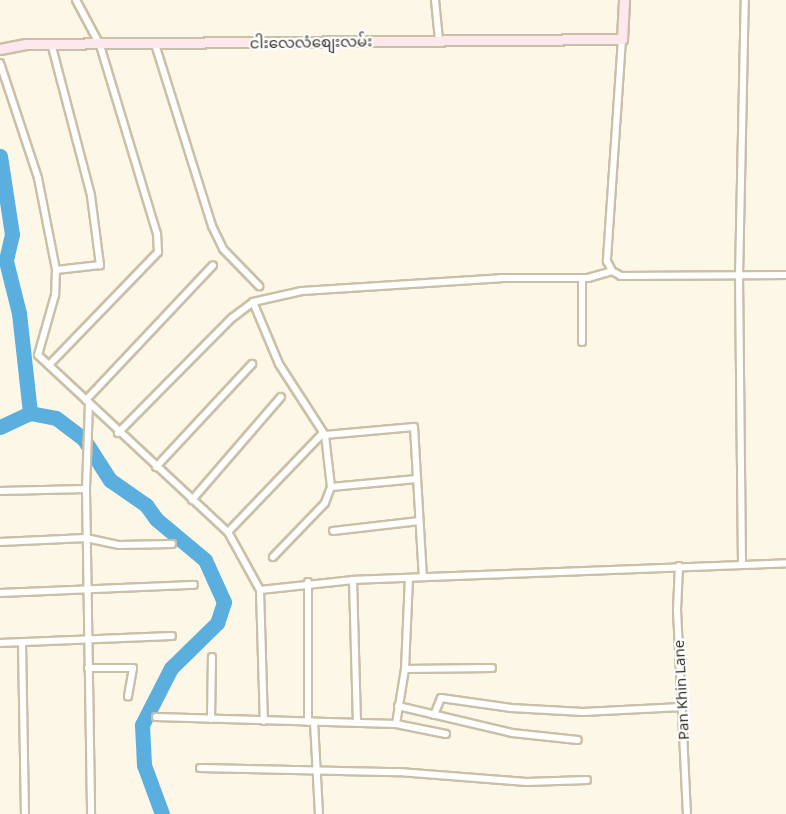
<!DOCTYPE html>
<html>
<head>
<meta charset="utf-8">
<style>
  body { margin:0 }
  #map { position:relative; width:786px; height:814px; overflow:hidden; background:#fdf7e8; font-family:"Noto Sans","Noto Sans Myanmar",sans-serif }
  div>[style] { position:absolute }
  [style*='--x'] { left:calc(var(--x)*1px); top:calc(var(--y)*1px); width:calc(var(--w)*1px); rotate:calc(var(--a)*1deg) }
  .river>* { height:15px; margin:-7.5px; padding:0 7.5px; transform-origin:7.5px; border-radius:7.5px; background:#5aafde }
  .roads { filter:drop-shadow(2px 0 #cac0a7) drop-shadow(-2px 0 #cac0a7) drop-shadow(0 2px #cac0a7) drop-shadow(0 -2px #cac0a7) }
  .street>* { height:6px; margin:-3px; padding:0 3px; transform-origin:3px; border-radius:3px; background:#fff }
  .secondary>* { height:9px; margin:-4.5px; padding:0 4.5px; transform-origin:4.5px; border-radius:4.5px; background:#fde9ed }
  span { translate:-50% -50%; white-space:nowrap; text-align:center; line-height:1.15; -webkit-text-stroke:4.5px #fff; paint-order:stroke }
  .street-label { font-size:15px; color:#373329 }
</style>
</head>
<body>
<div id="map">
  <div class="river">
    <i style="--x:0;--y:156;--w:79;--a:81.3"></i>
    <i style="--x:12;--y:234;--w:28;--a:103"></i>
    <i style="--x:6;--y:261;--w:54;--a:76"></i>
    <i style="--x:19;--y:313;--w:101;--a:83.7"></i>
    <i style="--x:30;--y:413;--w:26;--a:11"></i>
    <i style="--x:56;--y:418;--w:34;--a:37"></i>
    <i style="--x:83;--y:438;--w:50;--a:57.3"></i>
    <i style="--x:110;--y:480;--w:44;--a:34.8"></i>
    <i style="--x:146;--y:505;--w:17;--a:54"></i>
    <i style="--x:156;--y:519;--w:64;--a:39.9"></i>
    <i style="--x:205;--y:560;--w:46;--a:65.7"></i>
    <i style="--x:224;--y:602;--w:22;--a:108"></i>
    <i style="--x:217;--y:623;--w:64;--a:135.6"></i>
    <i style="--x:171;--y:668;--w:64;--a:117"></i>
    <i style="--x:142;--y:725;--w:40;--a:87.1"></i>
    <i style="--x:144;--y:765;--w:52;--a:69.8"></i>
    <i style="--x:0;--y:427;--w:33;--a:-25"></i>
  </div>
  <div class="roads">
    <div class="street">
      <i style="--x:435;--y:0;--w:40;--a:84.3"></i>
      <i style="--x:622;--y:39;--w:223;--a:93.9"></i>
      <i style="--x:607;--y:261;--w:11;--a:63"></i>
      <i style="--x:612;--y:271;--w:10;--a:29"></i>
      <i style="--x:621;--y:276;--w:165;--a:-0.3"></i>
      <i style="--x:51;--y:43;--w:158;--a:75.3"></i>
      <i style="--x:91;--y:196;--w:70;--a:82.6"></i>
      <i style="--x:100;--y:265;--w:44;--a:173.5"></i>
      <i style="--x:155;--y:44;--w:191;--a:72.6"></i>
      <i style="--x:212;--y:226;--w:25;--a:64"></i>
      <i style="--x:223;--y:249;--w:52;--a:45.8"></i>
      <i style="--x:0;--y:63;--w:121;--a:71.7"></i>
      <i style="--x:38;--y:178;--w:94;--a:78.9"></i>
      <i style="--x:56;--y:270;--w:25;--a:92"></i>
      <i style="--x:55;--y:295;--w:62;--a:105.8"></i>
      <i style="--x:38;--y:355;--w:260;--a:43"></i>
      <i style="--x:228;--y:532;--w:66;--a:61.1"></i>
      <i style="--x:260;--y:590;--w:131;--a:88.3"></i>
      <i style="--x:582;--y:278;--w:64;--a:90"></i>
      <i style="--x:253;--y:302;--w:67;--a:67.2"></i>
      <i style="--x:279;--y:364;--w:85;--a:57.1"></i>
      <i style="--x:325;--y:435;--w:52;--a:83.4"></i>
      <i style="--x:331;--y:487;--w:17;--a:111"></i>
      <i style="--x:325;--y:503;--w:75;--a:133.9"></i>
      <i style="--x:49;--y:365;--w:157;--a:-46"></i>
      <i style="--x:158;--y:252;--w:18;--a:-93"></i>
      <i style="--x:157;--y:234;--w:197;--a:-106.8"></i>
      <i style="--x:100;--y:45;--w:51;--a:-118.1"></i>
      <i style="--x:86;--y:400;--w:185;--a:-46.7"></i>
      <i style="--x:89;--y:403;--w:86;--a:92"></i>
      <i style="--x:86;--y:489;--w:325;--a:89.1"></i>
      <i style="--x:118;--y:433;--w:162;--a:-45.3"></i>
      <i style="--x:232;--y:318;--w:26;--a:-37"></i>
      <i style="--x:253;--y:302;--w:50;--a:-12.7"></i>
      <i style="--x:302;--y:291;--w:199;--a:-3.7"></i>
      <i style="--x:501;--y:278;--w:87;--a:0"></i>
      <i style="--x:588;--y:278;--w:25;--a:-16"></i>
      <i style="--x:325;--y:435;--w:89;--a:-5.1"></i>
      <i style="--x:414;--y:427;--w:150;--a:86.6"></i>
      <i style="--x:156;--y:467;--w:141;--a:-47"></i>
      <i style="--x:331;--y:487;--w:86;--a:-5.3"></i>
      <i style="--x:0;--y:491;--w:86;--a:-1.3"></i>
      <i style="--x:192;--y:500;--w:136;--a:-49.2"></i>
      <i style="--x:333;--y:531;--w:87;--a:-6.6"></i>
      <i style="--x:228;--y:532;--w:137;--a:-46.2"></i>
      <i style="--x:0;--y:542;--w:86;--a:-2.7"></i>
      <i style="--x:86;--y:538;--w:34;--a:12"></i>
      <i style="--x:119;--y:545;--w:53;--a:-1.1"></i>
      <i style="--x:742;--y:564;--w:288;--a:-90.6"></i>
      <i style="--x:739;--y:276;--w:276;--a:-88.8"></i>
      <i style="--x:679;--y:566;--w:44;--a:92.6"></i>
      <i style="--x:677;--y:610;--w:204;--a:87.2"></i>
      <i style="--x:353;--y:580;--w:143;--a:88.4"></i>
      <i style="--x:308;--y:582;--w:140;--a:90"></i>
      <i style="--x:260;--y:590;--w:94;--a:-6.1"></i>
      <i style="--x:353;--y:580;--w:433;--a:-2.2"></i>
      <i style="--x:0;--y:593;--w:194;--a:-2.4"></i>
      <i style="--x:0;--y:643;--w:172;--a:-2.3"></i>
      <i style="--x:22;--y:643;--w:171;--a:89"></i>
      <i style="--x:88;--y:668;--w:45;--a:0"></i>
      <i style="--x:133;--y:668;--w:29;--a:100"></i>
      <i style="--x:405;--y:669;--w:87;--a:-0.7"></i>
      <i style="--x:398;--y:706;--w:117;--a:13.3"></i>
      <i style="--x:512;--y:733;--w:66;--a:6.1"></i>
      <i style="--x:434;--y:715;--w:18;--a:-68"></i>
      <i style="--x:441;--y:698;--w:71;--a:8.1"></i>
      <i style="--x:511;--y:708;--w:72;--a:3.2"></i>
      <i style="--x:583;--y:712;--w:99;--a:-2.9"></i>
      <i style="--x:156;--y:717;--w:240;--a:1.7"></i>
      <i style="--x:396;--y:724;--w:51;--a:11.3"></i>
      <i style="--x:211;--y:719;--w:62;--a:-89.1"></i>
      <i style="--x:314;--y:722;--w:92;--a:86.9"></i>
      <i style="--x:396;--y:724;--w:56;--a:-80.7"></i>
      <i style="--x:405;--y:669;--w:91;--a:-87.5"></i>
      <i style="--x:200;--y:768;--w:199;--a:1.2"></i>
      <i style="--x:399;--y:772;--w:128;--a:4.5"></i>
      <i style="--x:527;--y:782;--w:60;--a:-1.9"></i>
    </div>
    <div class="secondary">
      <i style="--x:0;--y:49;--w:26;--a:-11"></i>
      <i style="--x:26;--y:44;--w:596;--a:-0.48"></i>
      <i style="--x:622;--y:39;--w:39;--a:-87"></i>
    </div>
  </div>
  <div class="street-label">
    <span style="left:311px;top:42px;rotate:-1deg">ငါးလေလံစျေးလမ်း</span>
    <span style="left:681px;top:690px;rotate:-93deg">Pan Khin Lane</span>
  </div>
</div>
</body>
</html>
